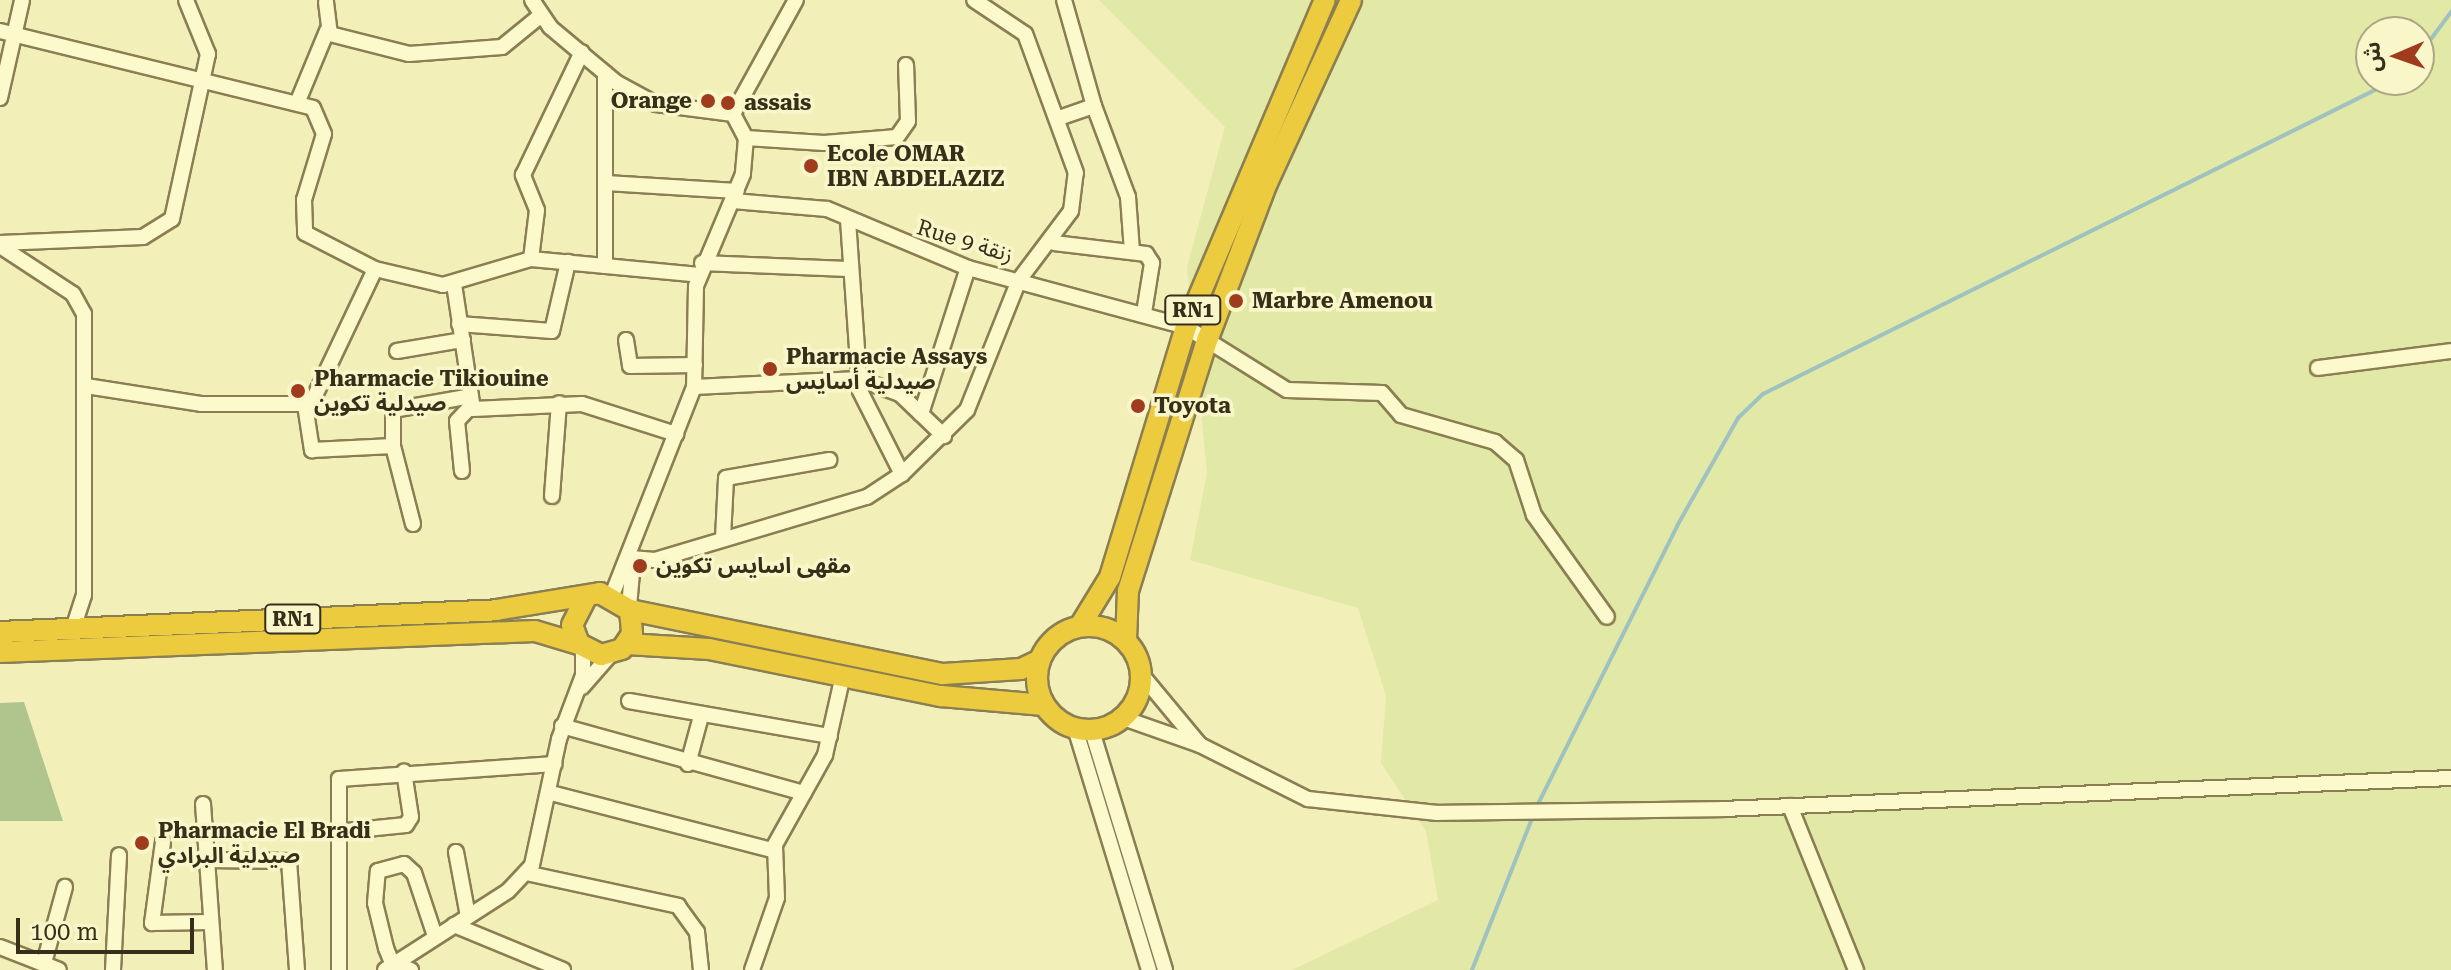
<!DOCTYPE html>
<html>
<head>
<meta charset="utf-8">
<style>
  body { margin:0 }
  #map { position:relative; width:2451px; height:970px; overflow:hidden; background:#f2efb9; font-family:"Roboto Serif","Noto Sans Arabic",serif }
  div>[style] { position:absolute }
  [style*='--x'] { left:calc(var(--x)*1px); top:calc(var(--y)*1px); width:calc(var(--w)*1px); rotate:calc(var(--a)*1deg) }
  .farmland>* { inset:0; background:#e2e8a6 }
  .cemetery>* { inset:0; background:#b0c48d }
  .stream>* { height:4px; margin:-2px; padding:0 2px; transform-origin:2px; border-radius:2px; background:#9fc2c0 }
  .roads { filter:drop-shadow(2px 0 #8a7e52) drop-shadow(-2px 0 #8a7e52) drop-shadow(0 2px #8a7e52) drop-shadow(0 -2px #8a7e52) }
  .minor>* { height:14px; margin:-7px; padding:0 7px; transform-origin:7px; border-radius:7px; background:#fcfacd }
  .highway>* { height:20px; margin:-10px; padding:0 10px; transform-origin:10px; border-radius:10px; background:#eccb3f }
  .highway>.ring { margin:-10px; padding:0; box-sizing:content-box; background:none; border:20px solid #eccb3f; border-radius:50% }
  .dots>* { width:22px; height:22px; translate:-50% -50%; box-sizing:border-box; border:4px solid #f9f7ca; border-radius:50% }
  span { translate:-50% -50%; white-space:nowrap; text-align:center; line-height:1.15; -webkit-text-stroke:7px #f9f7ca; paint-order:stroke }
  .shield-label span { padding:2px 6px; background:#f9f7ca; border:2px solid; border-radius:6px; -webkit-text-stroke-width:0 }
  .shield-label { font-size:20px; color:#372f19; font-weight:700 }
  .poi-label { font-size:22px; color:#372f19; font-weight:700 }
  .right { translate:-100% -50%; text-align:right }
  .left { translate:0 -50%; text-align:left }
  .street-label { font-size:22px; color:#372f19 }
  .north { position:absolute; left:2355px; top:16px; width:80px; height:80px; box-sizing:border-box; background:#f9f7ca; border:2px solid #aba783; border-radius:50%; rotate:268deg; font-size:22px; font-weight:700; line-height:32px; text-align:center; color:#372f19 }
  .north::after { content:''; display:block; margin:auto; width:28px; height:36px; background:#9e3c1d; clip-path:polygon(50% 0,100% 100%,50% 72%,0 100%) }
  .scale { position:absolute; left:16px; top:918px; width:178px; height:36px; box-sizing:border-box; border:4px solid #372f19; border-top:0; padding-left:10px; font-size:24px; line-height:28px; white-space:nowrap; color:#372f19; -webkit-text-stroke:6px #f9f7ca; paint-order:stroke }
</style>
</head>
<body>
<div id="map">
  <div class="farmland">
    <i style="clip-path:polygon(evenodd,1099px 0,2451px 0,2451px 970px,1292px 970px,1438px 900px,1426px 831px,1381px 763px,1386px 696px,1358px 608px,1190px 560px,1207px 473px,1187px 267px,1225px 127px,1099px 0,2371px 32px,2419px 32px,2419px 80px,2371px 80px,2371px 32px)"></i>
  </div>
  <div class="cemetery">
    <i style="clip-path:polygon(24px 702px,63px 821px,0 821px,0 703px)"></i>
  </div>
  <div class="stream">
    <i style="--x:2419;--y:55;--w:54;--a:-53.3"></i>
    <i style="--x:1536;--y:808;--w:315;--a:-63.4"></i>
    <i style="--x:1677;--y:526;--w:124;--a:-60.5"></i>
    <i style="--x:1738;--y:418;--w:35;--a:-44"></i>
    <i style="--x:1763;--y:394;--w:706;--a:-26.42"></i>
    <i style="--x:1472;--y:970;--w:166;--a:-68.4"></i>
  </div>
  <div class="roads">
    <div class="minor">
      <i style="--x:532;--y:0;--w:32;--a:56"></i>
      <i style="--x:550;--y:27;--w:87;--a:39.9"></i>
      <i style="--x:617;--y:83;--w:44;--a:28.3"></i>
      <i style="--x:656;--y:104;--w:78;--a:7.4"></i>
      <i style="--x:733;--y:114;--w:27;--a:62"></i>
      <i style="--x:746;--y:138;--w:36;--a:95"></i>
      <i style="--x:743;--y:174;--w:121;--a:112.8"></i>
      <i style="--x:696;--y:286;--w:101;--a:91.1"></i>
      <i style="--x:694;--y:387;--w:224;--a:111.5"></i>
      <i style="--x:326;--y:2;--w:32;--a:83"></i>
      <i style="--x:330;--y:34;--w:81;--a:14.2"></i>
      <i style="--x:409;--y:54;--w:93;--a:-4.3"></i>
      <i style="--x:502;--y:47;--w:49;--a:-39.2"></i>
      <i style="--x:0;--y:31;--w:322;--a:13.8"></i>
      <i style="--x:313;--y:108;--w:28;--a:67"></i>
      <i style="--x:324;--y:134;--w:69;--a:106.9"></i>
      <i style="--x:304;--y:200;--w:33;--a:88"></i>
      <i style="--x:305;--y:233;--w:79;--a:27.2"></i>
      <i style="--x:375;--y:269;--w:70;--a:13.2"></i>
      <i style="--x:443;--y:285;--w:92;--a:-16.5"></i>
      <i style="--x:531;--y:259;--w:169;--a:5.4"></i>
      <i style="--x:605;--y:73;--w:193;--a:90"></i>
      <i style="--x:0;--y:98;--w:100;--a:-77.3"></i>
      <i style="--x:298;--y:101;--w:76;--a:-67.5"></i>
      <i style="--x:1094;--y:106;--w:97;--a:69.5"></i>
      <i style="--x:1128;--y:197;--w:54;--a:85.8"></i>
      <i style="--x:733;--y:114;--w:130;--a:-61.1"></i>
      <i style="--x:1059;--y:118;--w:37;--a:-19"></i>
      <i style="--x:1094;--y:106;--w:110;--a:-105.8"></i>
      <i style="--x:746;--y:138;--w:78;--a:3.7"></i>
      <i style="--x:824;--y:143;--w:73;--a:-4.7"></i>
      <i style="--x:897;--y:137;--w:19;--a:-55"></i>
      <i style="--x:908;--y:121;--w:56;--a:-92"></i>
      <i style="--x:606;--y:183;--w:131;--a:3.5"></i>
      <i style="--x:733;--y:201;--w:94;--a:4.9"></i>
      <i style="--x:827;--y:209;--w:153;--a:22.7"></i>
      <i style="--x:968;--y:268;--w:226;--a:15.1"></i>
      <i style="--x:1186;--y:327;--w:119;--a:32"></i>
      <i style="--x:1287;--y:390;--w:95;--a:1.8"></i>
      <i style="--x:1382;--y:393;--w:29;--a:49"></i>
      <i style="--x:1401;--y:415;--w:98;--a:16"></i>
      <i style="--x:1495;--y:442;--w:28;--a:41"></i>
      <i style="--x:1516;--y:460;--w:58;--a:71.9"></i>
      <i style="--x:1534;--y:515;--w:125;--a:54.4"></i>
      <i style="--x:848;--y:220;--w:171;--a:86"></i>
      <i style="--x:860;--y:391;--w:93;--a:63.2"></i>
      <i style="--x:0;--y:243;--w:143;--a:-2.4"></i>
      <i style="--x:143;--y:237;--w:34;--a:-32"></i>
      <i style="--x:172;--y:219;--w:169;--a:-77.7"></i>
      <i style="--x:208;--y:54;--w:58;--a:-112.2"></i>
      <i style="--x:1054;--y:243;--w:93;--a:6.8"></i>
      <i style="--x:1146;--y:254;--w:11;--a:56"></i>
      <i style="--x:1152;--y:263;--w:51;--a:99.1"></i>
      <i style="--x:0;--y:246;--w:87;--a:33.3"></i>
      <i style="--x:73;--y:294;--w:23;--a:61"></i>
      <i style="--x:84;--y:314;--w:281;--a:90"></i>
      <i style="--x:84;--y:595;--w:35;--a:108"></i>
      <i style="--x:531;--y:259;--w:49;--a:-83"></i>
      <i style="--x:537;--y:210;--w:38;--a:-112"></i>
      <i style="--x:523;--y:175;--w:136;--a:-64.4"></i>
      <i style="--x:702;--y:263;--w:145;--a:2.4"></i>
      <i style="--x:454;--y:284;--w:126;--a:81.4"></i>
      <i style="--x:473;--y:409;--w:109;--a:-2.6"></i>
      <i style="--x:582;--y:404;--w:99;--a:17.7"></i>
      <i style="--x:459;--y:324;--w:93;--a:4.3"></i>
      <i style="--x:552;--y:331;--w:71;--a:-76.9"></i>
      <i style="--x:626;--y:340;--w:26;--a:81"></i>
      <i style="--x:630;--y:366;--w:65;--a:-0.9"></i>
      <i style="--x:397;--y:351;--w:67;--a:-9.5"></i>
      <i style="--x:2318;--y:368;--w:134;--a:-7.3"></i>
      <i style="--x:86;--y:386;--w:116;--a:8.9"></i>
      <i style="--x:201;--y:404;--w:110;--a:0"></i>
      <i style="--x:311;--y:404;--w:149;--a:-64.6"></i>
      <i style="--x:694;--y:387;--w:165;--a:-2.8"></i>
      <i style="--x:859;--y:379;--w:44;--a:20.1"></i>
      <i style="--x:900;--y:394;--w:61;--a:43.7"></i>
      <i style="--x:305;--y:405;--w:46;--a:81.2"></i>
      <i style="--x:312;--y:450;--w:81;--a:-2.8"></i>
      <i style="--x:921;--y:414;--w:153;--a:-72.2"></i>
      <i style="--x:462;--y:471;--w:50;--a:-95.7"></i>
      <i style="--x:457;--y:421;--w:22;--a:-47"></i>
      <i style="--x:552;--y:496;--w:93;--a:-85.7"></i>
      <i style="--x:413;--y:524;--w:81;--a:-104.4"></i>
      <i style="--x:393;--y:446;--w:36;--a:-90"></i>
      <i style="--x:393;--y:410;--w:79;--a:-10.2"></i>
      <i style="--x:723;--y:538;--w:60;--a:-87.1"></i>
      <i style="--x:726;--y:478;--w:105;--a:-9.9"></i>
      <i style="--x:631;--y:558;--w:24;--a:5"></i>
      <i style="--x:655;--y:560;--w:221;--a:-16.6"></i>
      <i style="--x:867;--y:497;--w:42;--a:-33.3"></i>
      <i style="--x:902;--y:474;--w:91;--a:-44.6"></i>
      <i style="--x:967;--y:410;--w:140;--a:-68.2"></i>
      <i style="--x:1019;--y:280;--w:86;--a:-53"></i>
      <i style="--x:1071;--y:211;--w:38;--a:-83"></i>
      <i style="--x:1076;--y:173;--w:148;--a:-110.1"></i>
      <i style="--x:1025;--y:34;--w:61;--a:-146.3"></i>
      <i style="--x:629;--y:607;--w:37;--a:-85"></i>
      <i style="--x:1141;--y:674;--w:92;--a:50.3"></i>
      <i style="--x:582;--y:687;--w:44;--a:-48.7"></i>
      <i style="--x:629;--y:701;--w:204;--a:9.9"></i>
      <i style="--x:1123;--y:718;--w:82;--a:19.3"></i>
      <i style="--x:1200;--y:745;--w:121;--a:26.6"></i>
      <i style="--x:1308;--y:799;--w:130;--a:6.2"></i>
      <i style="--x:1437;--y:813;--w:286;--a:-0.8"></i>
      <i style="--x:1723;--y:809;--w:729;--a:-2.44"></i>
      <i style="--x:562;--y:726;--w:251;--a:15.5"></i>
      <i style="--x:1075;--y:728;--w:253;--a:73"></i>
      <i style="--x:1092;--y:731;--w:250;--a:73"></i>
      <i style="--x:688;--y:764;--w:50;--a:-74.8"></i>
      <i style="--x:551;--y:793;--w:228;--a:14.5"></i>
      <i style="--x:772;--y:850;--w:109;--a:-60.8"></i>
      <i style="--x:825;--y:755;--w:82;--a:-77.3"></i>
      <i style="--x:203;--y:804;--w:166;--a:85.9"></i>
      <i style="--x:1790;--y:806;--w:177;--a:68.1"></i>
      <i style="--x:337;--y:832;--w:69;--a:-5.8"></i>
      <i style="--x:406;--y:825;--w:9;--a:-58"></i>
      <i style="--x:411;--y:817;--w:46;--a:-98.8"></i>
      <i style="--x:163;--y:842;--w:82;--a:97.7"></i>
      <i style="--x:152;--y:923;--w:57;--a:-1"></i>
      <i style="--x:456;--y:852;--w:65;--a:79.4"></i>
      <i style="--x:207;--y:860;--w:82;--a:0.7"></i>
      <i style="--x:289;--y:861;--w:109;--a:85.8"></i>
      <i style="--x:526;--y:873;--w:156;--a:12.2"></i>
      <i style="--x:678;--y:906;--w:32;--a:54"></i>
      <i style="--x:697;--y:932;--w:38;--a:84"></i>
      <i style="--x:454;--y:925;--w:118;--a:22.4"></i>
      <i style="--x:0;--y:947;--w:63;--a:21.3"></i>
      <i style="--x:44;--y:963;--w:79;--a:-74.6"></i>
      <i style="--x:113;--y:970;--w:115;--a:-87"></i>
      <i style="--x:339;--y:970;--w:191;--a:-90"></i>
      <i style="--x:339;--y:779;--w:216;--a:-4"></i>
      <i style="--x:385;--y:970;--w:146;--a:-32.7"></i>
      <i style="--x:508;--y:891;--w:35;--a:-47"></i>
      <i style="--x:532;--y:865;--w:129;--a:-77.9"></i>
      <i style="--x:559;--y:739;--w:68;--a:-69.4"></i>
      <i style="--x:583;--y:675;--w:27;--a:-90"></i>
      <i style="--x:411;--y:970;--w:20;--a:-160"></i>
      <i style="--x:392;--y:963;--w:16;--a:-112"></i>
      <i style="--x:386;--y:948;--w:46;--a:-103.7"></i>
      <i style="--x:375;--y:903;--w:32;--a:-85"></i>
      <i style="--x:378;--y:871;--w:27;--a:-15"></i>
      <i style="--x:404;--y:864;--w:13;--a:42"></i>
      <i style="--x:414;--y:873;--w:66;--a:71.6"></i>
      <i style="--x:752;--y:970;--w:76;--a:-70.9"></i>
      <i style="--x:777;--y:898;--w:51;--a:-92.2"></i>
    </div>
    <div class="highway">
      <i style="--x:630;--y:610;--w:319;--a:11.6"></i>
      <i style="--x:943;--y:674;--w:78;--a:-3.7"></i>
      <i style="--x:1021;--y:669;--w:21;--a:-25"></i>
      <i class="ring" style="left:1037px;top:626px;width:84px;height:84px"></i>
      <i style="--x:1080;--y:626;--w:57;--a:-58.5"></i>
      <i style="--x:1110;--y:577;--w:261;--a:-73.1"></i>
      <i style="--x:1186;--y:327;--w:355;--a:-67"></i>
      <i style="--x:0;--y:632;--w:496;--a:-2.5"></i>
      <i style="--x:496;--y:610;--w:105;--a:-9.3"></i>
      <i style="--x:600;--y:593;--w:34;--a:30"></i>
      <i style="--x:630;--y:610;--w:24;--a:85"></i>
      <i style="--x:632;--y:634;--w:18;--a:124"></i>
      <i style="--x:622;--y:649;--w:22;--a:164"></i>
      <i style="--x:601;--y:655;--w:25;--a:-153"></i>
      <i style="--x:579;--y:644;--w:20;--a:-110"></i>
      <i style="--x:572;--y:625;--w:29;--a:-63"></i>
      <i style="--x:1126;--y:640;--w:49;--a:-87.7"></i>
      <i style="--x:1128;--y:591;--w:265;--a:-72.5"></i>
      <i style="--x:1208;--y:338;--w:166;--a:-69.2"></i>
      <i style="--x:1267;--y:183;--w:201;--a:-65.3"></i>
      <i style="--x:627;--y:644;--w:82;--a:3.5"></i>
      <i style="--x:709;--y:649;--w:237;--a:11.5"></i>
      <i style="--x:941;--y:696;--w:103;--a:5"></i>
      <i style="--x:0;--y:652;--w:535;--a:-2.25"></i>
      <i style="--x:535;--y:631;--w:46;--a:16.5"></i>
    </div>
  </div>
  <div class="dots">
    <i style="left:708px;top:101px;background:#9e3c1d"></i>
    <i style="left:728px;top:103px;background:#9e3c1d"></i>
    <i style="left:811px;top:166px;background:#9e3c1d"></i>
    <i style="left:1236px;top:301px;background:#9e3c1d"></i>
    <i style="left:770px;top:369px;background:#9e3c1d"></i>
    <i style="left:298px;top:391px;background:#9e3c1d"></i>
    <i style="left:1138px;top:406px;background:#9e3c1d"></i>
    <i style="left:640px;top:566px;background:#9e3c1d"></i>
    <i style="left:142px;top:843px;background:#9e3c1d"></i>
  </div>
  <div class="shield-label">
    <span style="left:1193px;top:310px">RN1</span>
    <span style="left:293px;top:619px">RN1</span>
  </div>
  <div class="poi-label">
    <span class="right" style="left:692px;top:101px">Orange</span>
    <span class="left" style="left:744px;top:103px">assais</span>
    <span class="left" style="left:827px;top:166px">Ecole OMAR<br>IBN ABDELAZIZ</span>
    <span class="left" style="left:1252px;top:301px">Marbre Amenou</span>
    <span class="left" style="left:786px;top:369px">Pharmacie Assays<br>صيدلية أسايس</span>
    <span class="left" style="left:314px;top:391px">Pharmacie Tikiouine<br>صيدلية تكوين</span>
    <span class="left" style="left:1154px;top:406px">Toyota</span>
    <span class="left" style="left:656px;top:566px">مقهى اسايس تكوين</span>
    <span class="left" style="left:158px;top:843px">Pharmacie El Bradi<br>صيدلية البرادي</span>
  </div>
  <div class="street-label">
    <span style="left:965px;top:241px;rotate:17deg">Rue 9 زنقة</span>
  </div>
  <div class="north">ش</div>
  <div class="scale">100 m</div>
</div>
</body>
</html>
